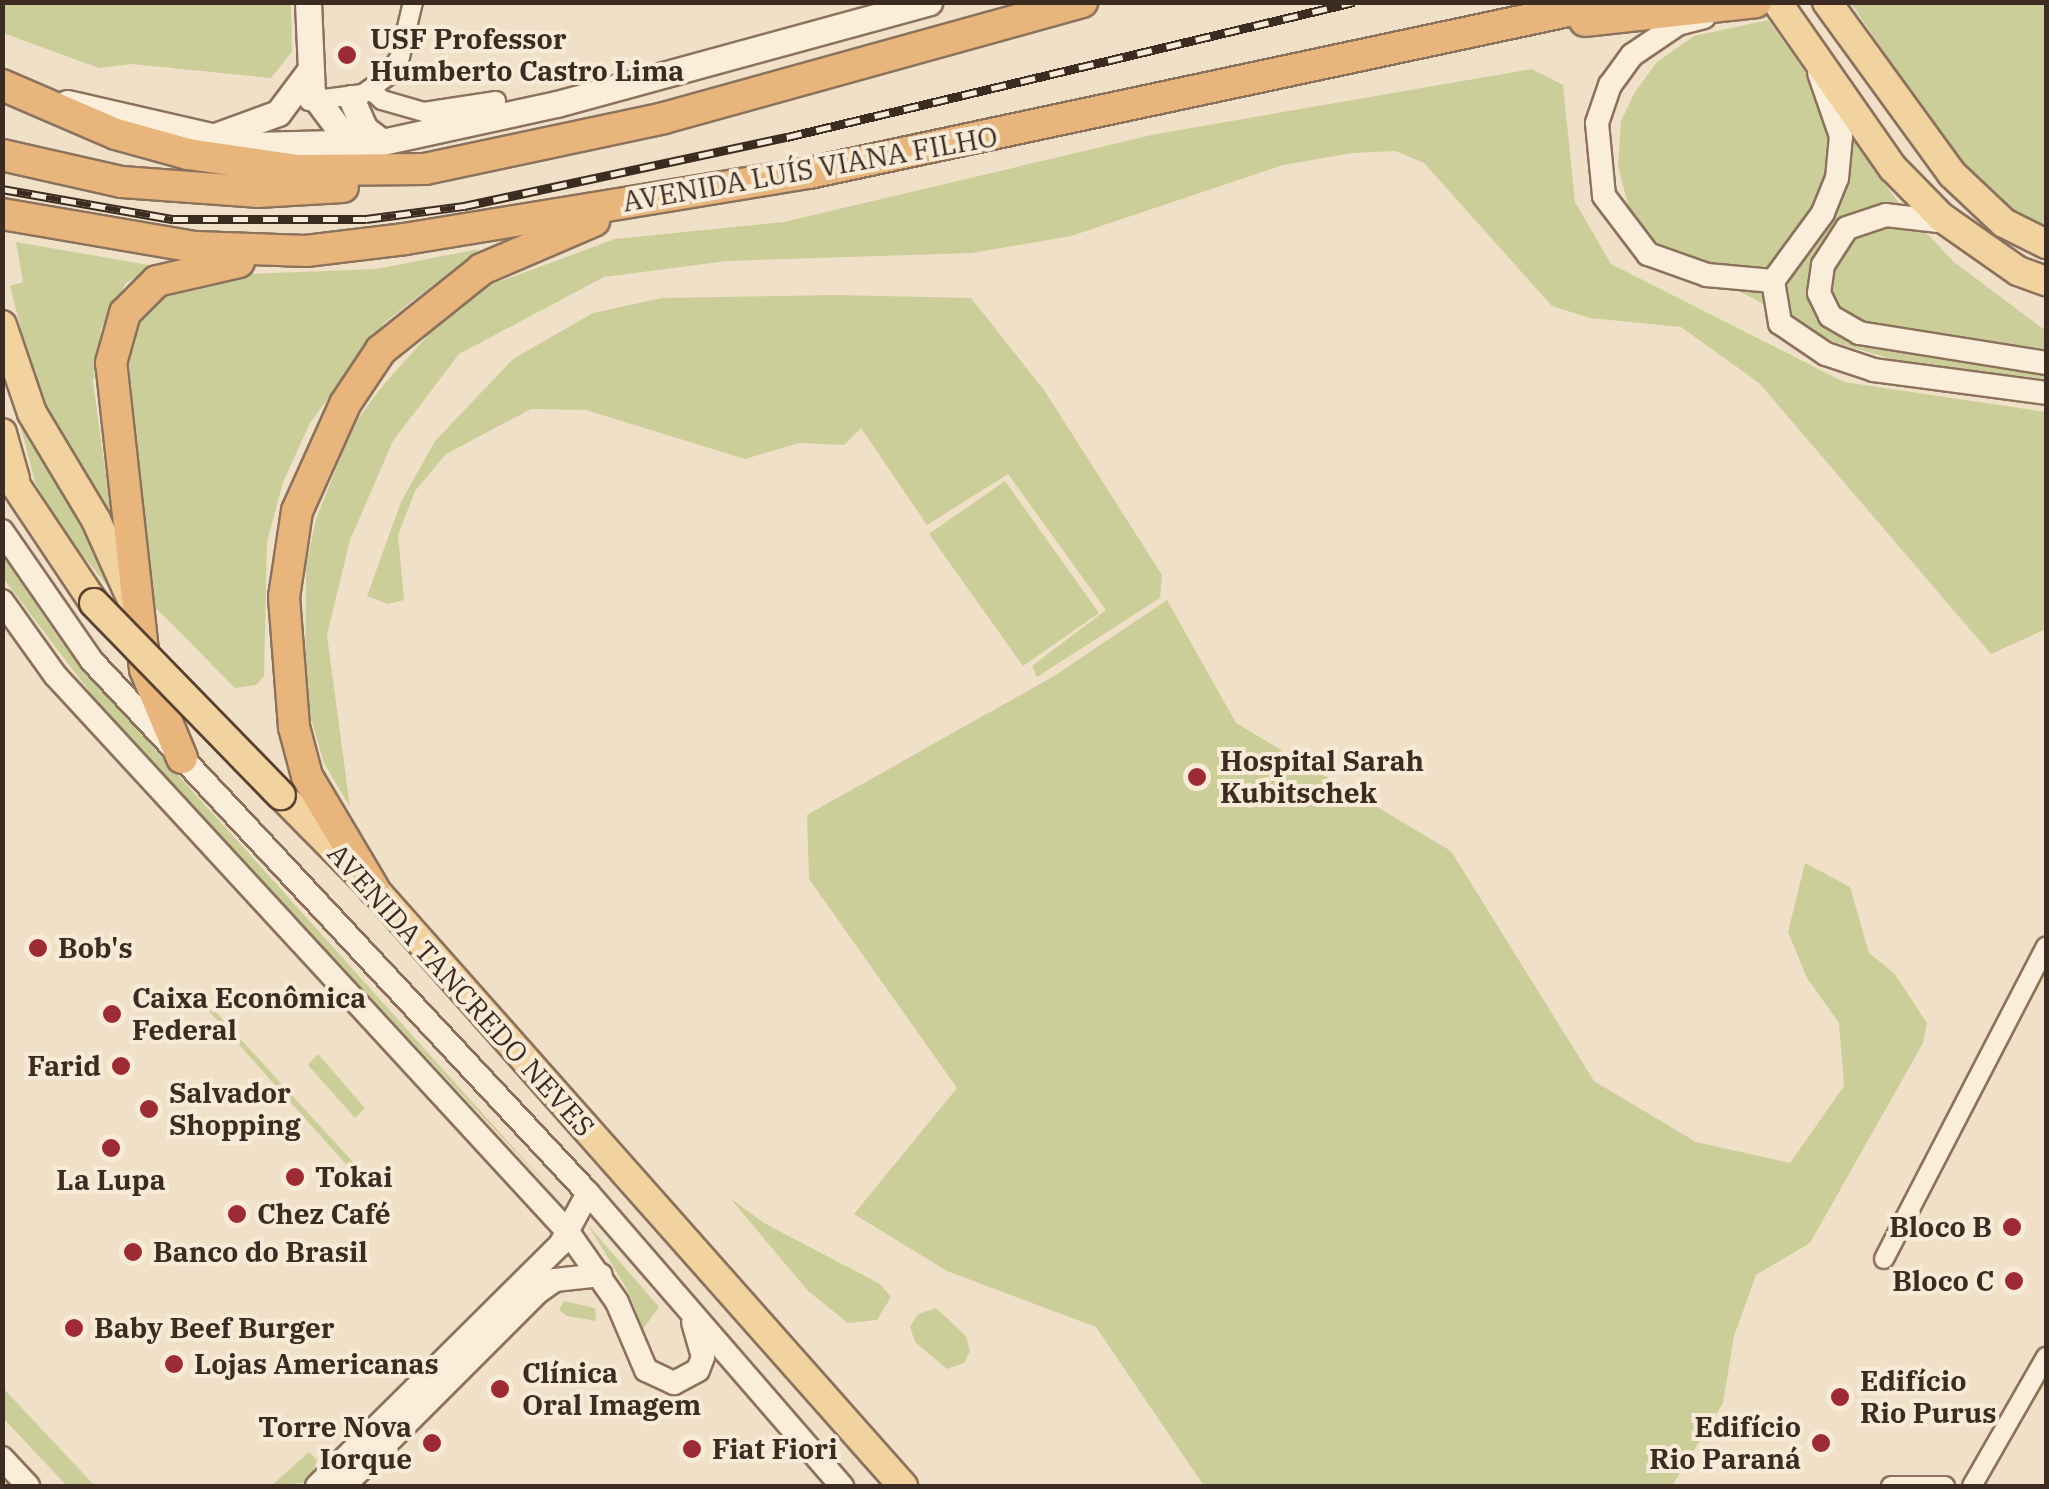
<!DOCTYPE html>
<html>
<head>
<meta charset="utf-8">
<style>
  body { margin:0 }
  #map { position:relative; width:2049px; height:1489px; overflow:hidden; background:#efe0c7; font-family:"IBM Plex Serif",serif }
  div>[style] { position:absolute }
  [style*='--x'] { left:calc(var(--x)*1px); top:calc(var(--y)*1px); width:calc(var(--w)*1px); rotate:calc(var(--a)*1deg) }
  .green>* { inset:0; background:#ccce9a }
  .roads { filter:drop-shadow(2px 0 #8c725c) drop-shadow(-2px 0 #8c725c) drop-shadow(0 2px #8c725c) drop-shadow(0 -2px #8c725c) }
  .minor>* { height:18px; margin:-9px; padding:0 9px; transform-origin:9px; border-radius:9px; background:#faeedb }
  .tertiary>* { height:22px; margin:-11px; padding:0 11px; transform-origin:11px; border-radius:11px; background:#faeedb }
  .secondary>* { height:25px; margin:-12.5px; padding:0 12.5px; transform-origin:12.5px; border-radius:12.5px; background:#faeedb }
  .primary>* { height:28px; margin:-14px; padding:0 14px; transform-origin:14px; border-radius:14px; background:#f2d29f }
  .trunk>* { height:30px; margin:-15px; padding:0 15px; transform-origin:15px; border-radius:15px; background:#e8b67c }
  .rail>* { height:9px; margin-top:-4.5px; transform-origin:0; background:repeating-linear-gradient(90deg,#f7ebd7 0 15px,#3c2b20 0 30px); box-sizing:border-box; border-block:2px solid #3c2b20 }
  .bridges { filter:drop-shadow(2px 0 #5a4030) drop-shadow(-2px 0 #5a4030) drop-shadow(0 2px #5a4030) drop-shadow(0 -2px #5a4030) }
  .primary-bridge>* { height:28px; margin:-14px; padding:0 14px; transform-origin:14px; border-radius:14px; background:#f2d29f }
  .dots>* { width:28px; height:28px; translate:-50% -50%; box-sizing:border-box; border:5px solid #f7ebd7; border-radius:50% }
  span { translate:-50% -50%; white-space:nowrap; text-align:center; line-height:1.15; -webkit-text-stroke:8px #f7ebd7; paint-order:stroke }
  .poi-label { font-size:28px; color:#3c2b20; font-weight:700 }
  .left { translate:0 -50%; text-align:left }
  .right { translate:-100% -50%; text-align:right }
  .street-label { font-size:28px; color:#3c2b20 }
  .frame { position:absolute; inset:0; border:5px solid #3c2b20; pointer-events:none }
</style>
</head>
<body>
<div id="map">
  <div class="green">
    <i style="clip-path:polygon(2px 3px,291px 3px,292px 52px,271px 78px,132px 64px,99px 68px,3px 33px)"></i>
    <i style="clip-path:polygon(1851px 3px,2046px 3px,2046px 230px,2011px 211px,1958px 163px)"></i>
    <i style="clip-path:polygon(1768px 20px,1901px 206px,1954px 262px,2046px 331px,2046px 379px,1901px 362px,1834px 342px,1663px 250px,1630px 212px,1618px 166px,1621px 121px,1635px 92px,1657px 62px,1694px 36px)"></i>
    <i style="clip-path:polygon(1532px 69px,1563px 85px,1575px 202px,1611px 264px,1844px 382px,2046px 412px,2046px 629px,1991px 654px,1759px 383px,1681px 327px,1590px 318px,1552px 306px,1424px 163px,1396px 151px,1352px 153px,1283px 165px,1071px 236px,972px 253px,727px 261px,604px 277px,459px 354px,393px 441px,350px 540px,327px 635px,350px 807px,324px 763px,305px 698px,306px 565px,316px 519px,354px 424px,384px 384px,430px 333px,490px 285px,615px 239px,784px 222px,1156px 134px)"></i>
    <i style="clip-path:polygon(16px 242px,155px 266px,126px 283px,101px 329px,93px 382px,112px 519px,64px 447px,30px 364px,10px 286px,23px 282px)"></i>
    <i style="clip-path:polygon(479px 249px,384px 323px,310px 423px,283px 482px,267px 542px,264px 676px,256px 685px,235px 688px,156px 608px,135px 503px,120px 358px,148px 300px,225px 275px,376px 269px)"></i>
    <i style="clip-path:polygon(836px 295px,971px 298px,1044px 390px,1162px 575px,1160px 598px,1037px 677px,1032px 666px,1106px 610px,1008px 474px,927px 525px,861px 428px,844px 445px,799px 443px,745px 459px,586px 410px,531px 409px,446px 454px,415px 491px,398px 535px,404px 600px,388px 604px,367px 596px,401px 502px,435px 441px,513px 359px,593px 313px,662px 298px)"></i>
    <i style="clip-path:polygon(9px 382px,82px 518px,111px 590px,61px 529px,35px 482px)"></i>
    <i style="clip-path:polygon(1005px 481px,1099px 613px,1023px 666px,929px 534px)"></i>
    <i style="clip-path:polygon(2px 554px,58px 637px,125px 716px,556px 1195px,114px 724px,3px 578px)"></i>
    <i style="clip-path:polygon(1167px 600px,1236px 723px,1451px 851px,1594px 1081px,1696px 1142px,1790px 1163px,1844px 1086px,1839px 1023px,1807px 978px,1788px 932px,1805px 863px,1850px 887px,1869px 953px,1894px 973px,1927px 1023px,1923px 1043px,1810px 1243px,1756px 1275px,1734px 1336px,1723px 1403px,1672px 1486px,1204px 1486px,1096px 1327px,947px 1271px,854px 1214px,957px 1088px,809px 879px,807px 815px,1054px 676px)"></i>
    <i style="clip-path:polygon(212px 1008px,375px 1186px,370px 1191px,207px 1009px)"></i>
    <i style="clip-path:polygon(318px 1054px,365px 1108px,355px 1118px,308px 1065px)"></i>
    <i style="clip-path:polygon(730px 1198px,764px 1223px,880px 1284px,891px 1297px,877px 1320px,848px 1323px,808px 1291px)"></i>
    <i style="clip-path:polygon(588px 1225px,659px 1307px,643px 1329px,628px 1291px)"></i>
    <i style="clip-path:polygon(564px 1301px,595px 1308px,596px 1321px,567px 1316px,559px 1310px)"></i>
    <i style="clip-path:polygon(936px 1308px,966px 1336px,970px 1351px,964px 1363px,947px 1369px,915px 1342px,910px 1327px,918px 1314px)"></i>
    <i style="clip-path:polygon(2px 1388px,3px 1388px,95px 1486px,67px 1486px,3px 1418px)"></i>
    <i style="clip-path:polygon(309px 1452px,317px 1460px,310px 1482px,271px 1486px)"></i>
  </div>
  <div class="roads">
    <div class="minor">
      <i style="--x:371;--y:90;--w:15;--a:42"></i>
      <i style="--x:382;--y:100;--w:44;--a:15.9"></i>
      <i style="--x:424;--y:112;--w:73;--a:-8.7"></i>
      <i style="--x:309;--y:101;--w:54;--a:-7.4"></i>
      <i style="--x:363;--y:94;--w:31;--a:-36"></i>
      <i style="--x:388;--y:76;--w:22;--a:-58"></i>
      <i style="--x:400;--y:57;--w:57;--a:-76.7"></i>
      <i style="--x:1884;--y:1259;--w:352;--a:-62.6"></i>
      <i style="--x:1891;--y:1486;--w:54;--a:0"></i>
      <i style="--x:1972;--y:1486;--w:149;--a:-60.2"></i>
    </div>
    <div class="tertiary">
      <i style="--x:1704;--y:17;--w:27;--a:165"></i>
      <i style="--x:1678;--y:24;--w:55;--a:146"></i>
      <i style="--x:1632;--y:55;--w:37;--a:126"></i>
      <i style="--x:1610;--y:85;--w:40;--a:108.9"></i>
      <i style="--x:1597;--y:123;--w:73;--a:84.5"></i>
      <i style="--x:1604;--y:196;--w:73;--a:52.8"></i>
      <i style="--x:1648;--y:254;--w:63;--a:19.6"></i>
      <i style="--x:1707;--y:275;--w:66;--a:5.2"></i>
      <i style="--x:1819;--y:73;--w:67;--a:70.8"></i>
      <i style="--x:1841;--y:136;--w:42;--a:95.4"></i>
      <i style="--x:1837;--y:178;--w:38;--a:112"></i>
      <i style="--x:1823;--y:213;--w:84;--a:126.3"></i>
      <i style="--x:1773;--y:281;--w:43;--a:80.5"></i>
      <i style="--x:1780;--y:323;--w:55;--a:34"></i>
      <i style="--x:1826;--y:354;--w:51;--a:18.4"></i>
      <i style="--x:1874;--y:370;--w:174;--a:7.6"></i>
      <i style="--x:1947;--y:222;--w:61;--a:-173.5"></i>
      <i style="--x:1886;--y:215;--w:41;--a:161.6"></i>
      <i style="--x:1847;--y:228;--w:44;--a:123"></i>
      <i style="--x:1823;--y:265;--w:28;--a:98"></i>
      <i style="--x:1819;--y:293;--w:25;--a:64"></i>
      <i style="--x:1830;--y:316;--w:34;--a:30"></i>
      <i style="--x:1859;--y:333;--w:189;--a:9.1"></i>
      <i style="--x:2;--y:531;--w:158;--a:55.3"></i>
      <i style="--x:92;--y:661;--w:727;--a:47.01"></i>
      <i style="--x:588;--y:1193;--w:388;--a:49.1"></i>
      <i style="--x:2;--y:601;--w:91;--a:54.4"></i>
      <i style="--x:55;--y:675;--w:757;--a:47.35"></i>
      <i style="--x:568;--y:1232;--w:85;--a:55"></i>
      <i style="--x:617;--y:1302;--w:74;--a:66.9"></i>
      <i style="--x:646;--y:1370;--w:31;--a:25"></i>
      <i style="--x:674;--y:1383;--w:27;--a:-28"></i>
      <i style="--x:698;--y:1370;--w:14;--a:-69"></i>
      <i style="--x:703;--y:1357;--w:36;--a:-106"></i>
      <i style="--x:2;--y:1458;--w:38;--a:47"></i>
      <i style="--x:317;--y:1486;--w:342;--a:-44.8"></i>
      <i style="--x:560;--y:1245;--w:59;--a:-61.7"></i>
      <i style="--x:344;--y:1486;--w:274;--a:-45"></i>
      <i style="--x:538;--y:1292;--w:21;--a:-35"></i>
      <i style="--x:555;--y:1280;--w:46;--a:-6.2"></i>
    </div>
    <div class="secondary">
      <i style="--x:308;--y:2;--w:91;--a:87.5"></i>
      <i style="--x:312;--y:93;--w:64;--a:53.3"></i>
      <i style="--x:351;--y:98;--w:34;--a:66"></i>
      <i style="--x:365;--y:129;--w:21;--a:37"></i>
      <i style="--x:67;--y:103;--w:189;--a:12.9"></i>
      <i style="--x:251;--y:145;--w:131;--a:-1.3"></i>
      <i style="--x:382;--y:142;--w:179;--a:-12.3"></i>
      <i style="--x:557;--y:104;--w:386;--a:-15.3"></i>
      <i style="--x:218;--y:135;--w:64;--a:-20.1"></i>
      <i style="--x:278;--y:113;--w:50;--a:-53.1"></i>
    </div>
    <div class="primary">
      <i style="--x:1777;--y:2;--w:203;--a:55.1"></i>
      <i style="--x:1893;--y:168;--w:69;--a:45.6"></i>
      <i style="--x:1941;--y:217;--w:94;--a:35"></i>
      <i style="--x:2018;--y:271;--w:30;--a:20"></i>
      <i style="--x:1827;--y:2;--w:213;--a:54"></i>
      <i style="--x:1952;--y:174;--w:71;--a:43.3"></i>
      <i style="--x:2004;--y:223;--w:47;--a:26.6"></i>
      <i style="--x:2;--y:325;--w:93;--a:71.2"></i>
      <i style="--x:32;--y:413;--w:125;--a:59.1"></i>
      <i style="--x:96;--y:520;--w:85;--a:65.8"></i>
      <i style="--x:2;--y:433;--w:48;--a:74.2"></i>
      <i style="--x:2;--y:465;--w:166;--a:56.3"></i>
      <i style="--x:281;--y:795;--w:132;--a:45.3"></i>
      <i style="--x:374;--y:889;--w:798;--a:48.46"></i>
    </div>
    <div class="trunk">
      <i style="--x:1585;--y:21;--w:172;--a:-6.3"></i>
      <i style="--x:2;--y:85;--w:124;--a:23.3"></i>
      <i style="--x:116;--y:134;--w:75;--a:15.5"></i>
      <i style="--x:188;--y:154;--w:111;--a:8.3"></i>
      <i style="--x:298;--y:170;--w:127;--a:-0.5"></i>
      <i style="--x:425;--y:169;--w:244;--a:-12"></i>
      <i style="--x:664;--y:118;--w:434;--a:-15.5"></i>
      <i style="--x:2;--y:155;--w:123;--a:12.7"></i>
      <i style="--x:122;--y:182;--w:135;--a:4.2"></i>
      <i style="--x:257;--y:192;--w:86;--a:-3.3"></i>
      <i style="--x:2;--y:214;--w:197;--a:9.7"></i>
      <i style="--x:196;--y:247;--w:110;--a:2.1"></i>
      <i style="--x:306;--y:251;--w:100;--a:-6.9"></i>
      <i style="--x:405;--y:239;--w:409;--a:-9.3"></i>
      <i style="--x:809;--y:173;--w:819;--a:-12.05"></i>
      <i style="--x:182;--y:758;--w:96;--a:-112.6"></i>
      <i style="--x:145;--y:669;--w:308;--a:-96.3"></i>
      <i style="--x:111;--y:363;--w:52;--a:-74.4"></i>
      <i style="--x:125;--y:313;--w:45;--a:-45"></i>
      <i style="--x:157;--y:281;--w:84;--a:-13"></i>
      <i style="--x:374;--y:889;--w:131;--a:-120.7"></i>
      <i style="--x:307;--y:776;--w:51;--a:-104.9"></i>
      <i style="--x:294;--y:727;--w:130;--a:-94.4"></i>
      <i style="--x:284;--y:597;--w:87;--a:-81.4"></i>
      <i style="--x:297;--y:511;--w:117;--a:-65.8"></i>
      <i style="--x:345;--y:404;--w:65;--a:-56.3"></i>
      <i style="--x:381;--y:350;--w:129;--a:-38.7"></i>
      <i style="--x:482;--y:269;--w:122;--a:-23.2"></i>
    </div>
  </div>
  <div class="rail">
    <i style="--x:2;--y:189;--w:174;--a:10"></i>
    <i style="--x:173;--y:219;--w:193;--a:0"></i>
    <i style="--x:366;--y:219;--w:99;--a:-7.6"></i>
    <i style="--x:464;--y:206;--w:330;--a:-12.1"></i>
    <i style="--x:787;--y:137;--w:583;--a:-13.39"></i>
  </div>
  <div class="bridges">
    <div class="primary-bridge">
      <i style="--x:94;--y:603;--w:268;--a:45.8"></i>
    </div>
  </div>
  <div class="dots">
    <i style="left:347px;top:55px;background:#9c2b34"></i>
    <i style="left:1197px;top:777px;background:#9c2b34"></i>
    <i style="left:38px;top:948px;background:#9c2b34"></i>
    <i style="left:112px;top:1014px;background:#9c2b34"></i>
    <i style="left:121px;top:1066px;background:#9c2b34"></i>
    <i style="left:149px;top:1109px;background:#9c2b34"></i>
    <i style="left:111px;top:1148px;background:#9c2b34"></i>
    <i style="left:295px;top:1177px;background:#9c2b34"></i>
    <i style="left:237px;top:1214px;background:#9c2b34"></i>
    <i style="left:2012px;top:1227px;background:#9c2b34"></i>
    <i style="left:133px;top:1252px;background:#9c2b34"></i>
    <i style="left:2014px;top:1281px;background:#9c2b34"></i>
    <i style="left:74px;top:1328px;background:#9c2b34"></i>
    <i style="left:174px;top:1364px;background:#9c2b34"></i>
    <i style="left:500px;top:1389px;background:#9c2b34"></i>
    <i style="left:1840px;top:1397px;background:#9c2b34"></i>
    <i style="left:432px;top:1443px;background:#9c2b34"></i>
    <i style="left:1821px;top:1443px;background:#9c2b34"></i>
    <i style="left:692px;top:1449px;background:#9c2b34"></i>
  </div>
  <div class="poi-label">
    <span class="left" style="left:370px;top:55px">USF Professor<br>Humberto Castro Lima</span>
    <span class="left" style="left:1220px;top:777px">Hospital Sarah<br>Kubitschek</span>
    <span class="left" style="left:58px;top:948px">Bob's</span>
    <span class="left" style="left:132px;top:1014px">Caixa Econômica<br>Federal</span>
    <span class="right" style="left:101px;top:1066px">Farid</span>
    <span class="left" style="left:169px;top:1109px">Salvador<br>Shopping</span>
    <span class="left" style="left:315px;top:1177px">Tokai</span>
    <span style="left:111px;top:1180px">La Lupa</span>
    <span class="left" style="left:257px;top:1214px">Chez Café</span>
    <span class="right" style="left:1992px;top:1227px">Bloco B</span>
    <span class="left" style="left:153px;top:1252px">Banco do Brasil</span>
    <span class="right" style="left:1994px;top:1281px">Bloco C</span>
    <span class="left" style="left:94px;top:1328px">Baby Beef Burger</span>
    <span class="left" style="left:194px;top:1364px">Lojas Americanas</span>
    <span class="left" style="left:522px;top:1389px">Clínica<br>Oral Imagem</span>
    <span class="left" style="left:1860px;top:1397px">Edifício<br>Rio Purus</span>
    <span class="right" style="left:412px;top:1443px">Torre Nova<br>Iorque</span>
    <span class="right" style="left:1801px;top:1443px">Edifício<br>Rio Paraná</span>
    <span class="left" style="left:712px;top:1449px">Fiat Fiori</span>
  </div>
  <div class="street-label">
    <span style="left:810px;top:169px;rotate:-10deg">AVENIDA LUÍS VIANA FILHO</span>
    <span style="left:461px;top:990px;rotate:48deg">AVENIDA TANCREDO NEVES</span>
  </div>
  <div class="frame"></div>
</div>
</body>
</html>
